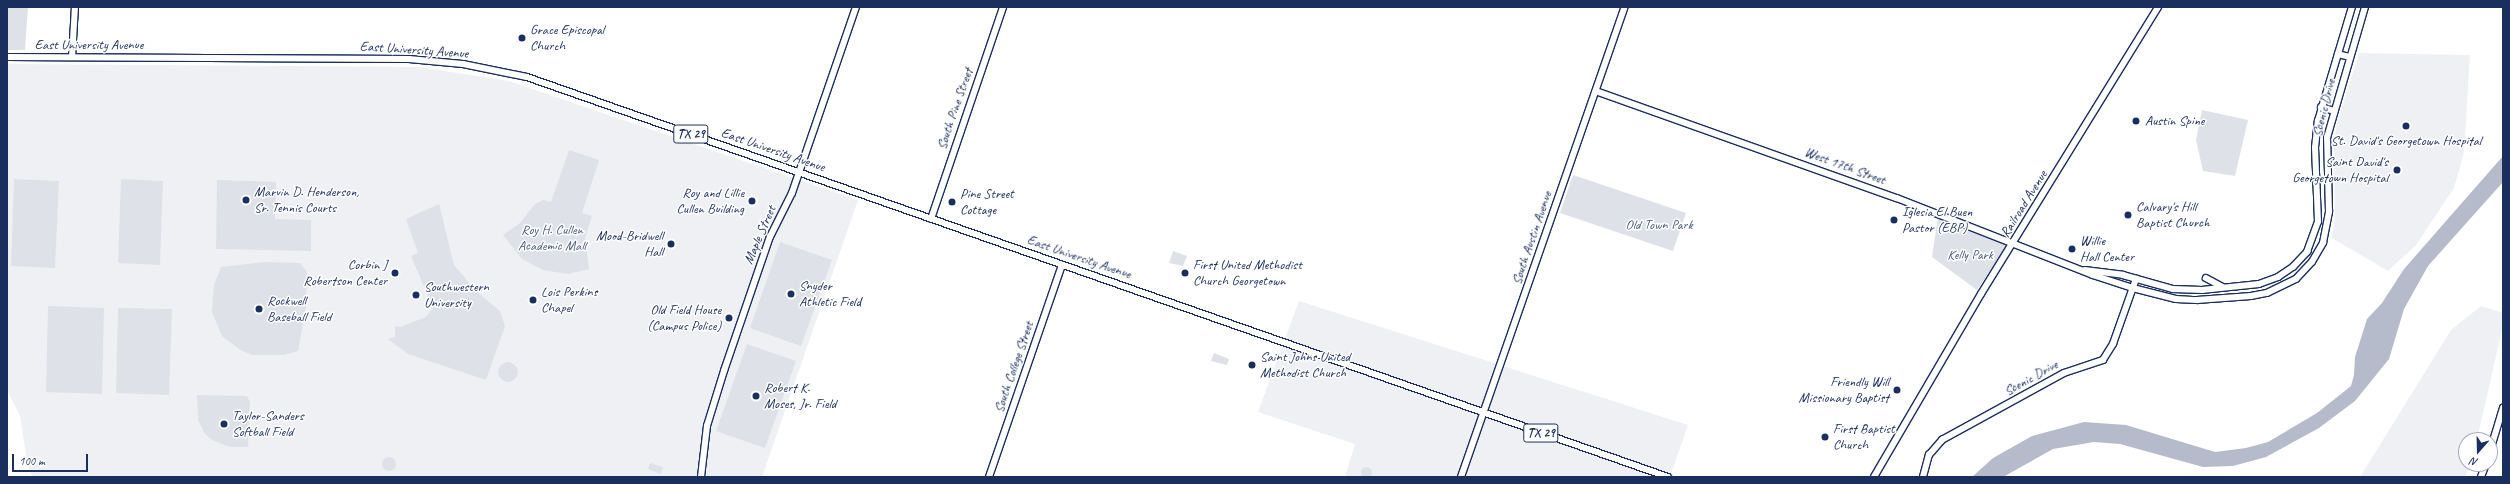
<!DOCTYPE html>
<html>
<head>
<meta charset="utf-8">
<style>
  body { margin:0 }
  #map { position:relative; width:2510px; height:484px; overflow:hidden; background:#fff; font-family:Caveat,sans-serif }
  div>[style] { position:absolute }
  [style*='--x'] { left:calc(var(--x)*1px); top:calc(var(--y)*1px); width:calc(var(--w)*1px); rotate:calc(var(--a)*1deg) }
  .built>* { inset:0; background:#eff0f4 }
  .green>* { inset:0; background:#dee1e7 }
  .round { border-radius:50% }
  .water>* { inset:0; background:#b5bbca }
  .roads { filter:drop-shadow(1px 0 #1b2f5e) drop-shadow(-1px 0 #1b2f5e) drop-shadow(0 1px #1b2f5e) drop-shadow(0 -1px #1b2f5e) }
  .secondary>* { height:5.5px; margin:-2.75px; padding:0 2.75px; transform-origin:2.75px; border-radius:2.75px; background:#fff }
  .primary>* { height:6px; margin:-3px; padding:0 3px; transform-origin:3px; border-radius:3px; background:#fff }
  .dots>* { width:11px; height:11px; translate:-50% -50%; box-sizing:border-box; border:2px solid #fff; border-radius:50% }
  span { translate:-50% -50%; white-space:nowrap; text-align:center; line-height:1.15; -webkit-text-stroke:3px #fff; paint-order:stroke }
  .shield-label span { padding:1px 3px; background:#fff; border:1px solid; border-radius:3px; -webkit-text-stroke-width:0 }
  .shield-label { font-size:13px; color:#1b2f5e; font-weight:700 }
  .poi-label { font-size:14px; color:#1b2f5e }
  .left { translate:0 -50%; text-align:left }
  .right { translate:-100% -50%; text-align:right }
  .street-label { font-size:14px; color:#1b2f5e }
  .park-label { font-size:14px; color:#4c5c80 }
  .frame { position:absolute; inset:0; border:8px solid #1b2f5e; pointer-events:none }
  .north { position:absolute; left:2458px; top:432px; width:40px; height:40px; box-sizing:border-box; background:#fff; border:1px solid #a4acbf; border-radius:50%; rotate:200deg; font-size:11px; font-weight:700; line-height:16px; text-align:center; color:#1b2f5e }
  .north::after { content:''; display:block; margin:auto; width:14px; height:18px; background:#1b2f5e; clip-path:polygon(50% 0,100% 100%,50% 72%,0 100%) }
  .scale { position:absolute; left:12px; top:454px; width:76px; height:18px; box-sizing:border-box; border:2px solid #1b2f5e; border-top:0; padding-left:5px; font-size:12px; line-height:14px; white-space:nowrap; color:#1b2f5e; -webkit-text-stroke:3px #fff; paint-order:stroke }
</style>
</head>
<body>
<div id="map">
  <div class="built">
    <i style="clip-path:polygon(2359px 53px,2470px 55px,2464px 152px,2454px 188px,2416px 245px,2388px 271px,2332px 238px,2335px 219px,2334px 141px,2337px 123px)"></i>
    <i style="clip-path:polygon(7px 64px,419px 67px,509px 81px,858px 200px,762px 477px,33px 477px,28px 467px,20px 416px,7px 390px)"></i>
    <i style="clip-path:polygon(1299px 301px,1688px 425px,1670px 477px,1345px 477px,1355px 444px,1258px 412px)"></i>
    <i style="clip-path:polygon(2481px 306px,2503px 313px,2503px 325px,2477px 440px,2466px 440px,2466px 464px,2471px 464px,2465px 477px,2360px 477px,2451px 330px)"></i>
  </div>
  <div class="green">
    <i style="clip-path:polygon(7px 7px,28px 7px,25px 50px,7px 50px)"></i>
    <i style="clip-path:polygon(2202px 110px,2248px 120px,2235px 176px,2203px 171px,2196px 140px)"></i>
    <i style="clip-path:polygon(569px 150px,599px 160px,582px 213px,592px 216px,585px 238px,589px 269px,568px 274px,543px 270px,522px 259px,503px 235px,520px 223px,535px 204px,543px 200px,551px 202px)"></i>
    <i style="clip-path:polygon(1573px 175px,1686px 213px,1673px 251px,1560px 213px)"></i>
    <i style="clip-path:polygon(14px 179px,59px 181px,55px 268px,11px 266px)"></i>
    <i style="clip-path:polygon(121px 179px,163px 181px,160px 265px,118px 263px)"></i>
    <i style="clip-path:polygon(217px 180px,276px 182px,275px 219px,311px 220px,311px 251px,216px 249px)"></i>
    <i style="clip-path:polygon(439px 204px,454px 265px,477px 292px,500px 311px,505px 326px,486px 380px,408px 354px,388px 339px,395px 337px,395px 326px,400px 327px,426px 317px,433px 308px,411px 256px,418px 253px,406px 219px)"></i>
    <i style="clip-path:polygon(1938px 217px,2008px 243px,1977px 290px,1932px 257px)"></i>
    <i style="clip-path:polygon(780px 242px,832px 260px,801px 346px,750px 328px)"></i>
    <i style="clip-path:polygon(1173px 251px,1187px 256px,1183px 266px,1169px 263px)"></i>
    <i style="clip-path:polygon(266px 262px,300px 263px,307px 272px,306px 307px,298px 351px,284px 355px,253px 355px,240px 350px,222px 336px,212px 312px,214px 285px,221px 267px)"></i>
    <i style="clip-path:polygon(48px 306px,104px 308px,102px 394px,46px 392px)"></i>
    <i style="clip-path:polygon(118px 308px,172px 309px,169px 395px,116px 393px)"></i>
    <i style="clip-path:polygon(747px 344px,796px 361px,765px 448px,716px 431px)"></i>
    <i style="clip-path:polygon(1214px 353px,1229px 359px,1227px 365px,1211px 361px)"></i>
    <i class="round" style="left:498px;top:362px;width:20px;height:20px"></i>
    <i style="clip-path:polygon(197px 395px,247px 396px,250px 402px,248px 447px,230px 447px,212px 440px,205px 434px,198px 420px)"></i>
    <i class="round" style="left:382px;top:457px;width:14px;height:14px"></i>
    <i style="clip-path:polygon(650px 463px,663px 467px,661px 474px,648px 469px)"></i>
    <i class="round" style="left:1360.5px;top:466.5px;width:11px;height:11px"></i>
  </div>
  <div class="water">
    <i style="clip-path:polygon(2503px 156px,2503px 182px,2428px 266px,2404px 309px,2389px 359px,2355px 401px,2319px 428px,2266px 457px,2233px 466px,2203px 467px,2120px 444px,2094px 442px,2053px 449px,2003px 477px,1972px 477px,1993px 458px,2032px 436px,2084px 422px,2126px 425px,2215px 452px,2246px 448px,2268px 442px,2317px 413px,2351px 386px,2354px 375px,2355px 357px,2367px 319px,2382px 303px,2404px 269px)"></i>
  </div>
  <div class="roads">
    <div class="secondary">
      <i style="--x:2338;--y:54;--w:12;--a:14"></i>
      <i style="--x:72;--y:57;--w:50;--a:-86.6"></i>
      <i style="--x:1596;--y:91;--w:319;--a:19.6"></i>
      <i style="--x:1897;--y:198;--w:211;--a:21.4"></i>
      <i style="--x:2093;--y:275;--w:42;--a:18"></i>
      <i style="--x:2133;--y:288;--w:44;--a:14.3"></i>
      <i style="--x:2176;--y:299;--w:21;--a:3"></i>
      <i style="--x:2197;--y:300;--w:54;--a:-4.2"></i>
      <i style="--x:2251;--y:296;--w:16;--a:-11"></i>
      <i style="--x:2267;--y:293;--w:32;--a:-26"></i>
      <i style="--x:2296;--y:279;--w:23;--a:-47"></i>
      <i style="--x:2312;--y:262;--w:22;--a:-60"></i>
      <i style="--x:2323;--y:243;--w:32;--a:-79"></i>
      <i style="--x:2329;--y:212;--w:74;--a:-91.5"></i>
      <i style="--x:2327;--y:138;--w:136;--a:-73.8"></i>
      <i style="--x:2321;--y:107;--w:14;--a:17"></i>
      <i style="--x:931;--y:219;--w:224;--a:-71.2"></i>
      <i style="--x:2085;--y:270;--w:38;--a:7"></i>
      <i style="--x:2123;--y:275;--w:52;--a:15.6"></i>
      <i style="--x:2173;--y:289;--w:29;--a:2"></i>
      <i style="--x:2202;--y:290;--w:57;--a:-6"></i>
      <i style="--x:2259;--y:284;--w:20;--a:-20"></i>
      <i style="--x:2278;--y:277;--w:18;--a:-34"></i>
      <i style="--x:2293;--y:267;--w:21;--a:-47"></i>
      <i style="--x:2307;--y:252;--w:32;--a:-70"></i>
      <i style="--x:2318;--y:222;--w:74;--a:-92.3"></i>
      <i style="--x:2315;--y:148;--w:27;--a:-84"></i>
      <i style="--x:2318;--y:121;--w:119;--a:-73.4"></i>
      <i style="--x:2206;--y:278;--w:19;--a:28"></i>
      <i style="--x:2490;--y:451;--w:45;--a:-73.2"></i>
      <i style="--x:701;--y:477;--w:51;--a:-83.3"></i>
      <i style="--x:707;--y:426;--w:58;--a:-72.8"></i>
      <i style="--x:724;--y:371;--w:142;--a:-71.1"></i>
      <i style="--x:770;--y:237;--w:49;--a:-63.4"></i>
      <i style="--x:792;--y:193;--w:197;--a:-71"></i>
      <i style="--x:989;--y:477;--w:224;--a:-71"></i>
      <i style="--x:1461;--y:477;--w:498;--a:-70.8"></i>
      <i style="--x:1874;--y:477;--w:212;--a:-59.7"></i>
      <i style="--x:1981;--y:294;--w:337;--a:-58.3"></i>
      <i style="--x:1923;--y:477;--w:23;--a:-75"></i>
      <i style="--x:1929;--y:455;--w:20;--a:-49"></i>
      <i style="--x:1942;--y:440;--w:139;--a:-28.8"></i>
      <i style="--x:2064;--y:373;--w:41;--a:-18.4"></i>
      <i style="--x:2103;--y:360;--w:19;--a:-58"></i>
      <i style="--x:2113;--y:344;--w:69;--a:-70.5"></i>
      <i style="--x:2481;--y:477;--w:14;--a:-69"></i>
    </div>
    <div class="primary">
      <i style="--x:7;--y:57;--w:402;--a:0.3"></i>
      <i style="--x:409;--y:59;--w:54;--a:5.3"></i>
      <i style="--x:463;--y:64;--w:65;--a:11.5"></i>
      <i style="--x:527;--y:77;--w:1209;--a:19.32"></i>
    </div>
  </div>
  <div class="dots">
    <i style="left:522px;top:38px;background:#1b2f5e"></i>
    <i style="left:2136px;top:121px;background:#1b2f5e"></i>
    <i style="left:2406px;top:126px;background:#1b2f5e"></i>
    <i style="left:2397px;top:170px;background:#1b2f5e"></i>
    <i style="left:246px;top:200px;background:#1b2f5e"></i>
    <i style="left:752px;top:201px;background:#1b2f5e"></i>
    <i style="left:952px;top:202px;background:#1b2f5e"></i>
    <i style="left:2128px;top:215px;background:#1b2f5e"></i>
    <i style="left:1894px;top:220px;background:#1b2f5e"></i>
    <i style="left:671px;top:244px;background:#1b2f5e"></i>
    <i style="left:2072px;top:249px;background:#1b2f5e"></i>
    <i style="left:395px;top:273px;background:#1b2f5e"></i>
    <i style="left:1185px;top:273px;background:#1b2f5e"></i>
    <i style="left:791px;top:294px;background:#1b2f5e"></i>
    <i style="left:416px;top:295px;background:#1b2f5e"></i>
    <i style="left:533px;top:300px;background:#1b2f5e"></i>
    <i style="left:259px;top:309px;background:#1b2f5e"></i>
    <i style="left:729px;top:318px;background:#1b2f5e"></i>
    <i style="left:1252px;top:365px;background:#1b2f5e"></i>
    <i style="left:1897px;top:390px;background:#1b2f5e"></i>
    <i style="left:756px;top:396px;background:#1b2f5e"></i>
    <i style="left:224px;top:424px;background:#1b2f5e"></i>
    <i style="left:1825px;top:437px;background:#1b2f5e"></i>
  </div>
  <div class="shield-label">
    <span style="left:691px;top:134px">TX 29</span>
    <span style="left:1541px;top:433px">TX 29</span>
  </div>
  <div class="poi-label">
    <span class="left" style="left:530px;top:38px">Grace Episcopal<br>Church</span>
    <span class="left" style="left:2145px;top:121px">Austin Spine</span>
    <span style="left:2406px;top:141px">St. David's Georgetown Hospital</span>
    <span class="right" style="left:2388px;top:170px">Saint David's<br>Georgetown Hospital</span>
    <span class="left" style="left:254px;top:200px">Marvin D. Henderson,<br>Sr. Tennis Courts</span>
    <span class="right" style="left:744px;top:201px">Roy and Lillie<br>Cullen Building</span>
    <span class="left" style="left:960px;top:202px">Pine Street<br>Cottage</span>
    <span class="left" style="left:2136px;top:215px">Calvary's Hill<br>Baptist Church</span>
    <span class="left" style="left:1902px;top:220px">Iglesia El Buen<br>Pastor (EBP)</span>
    <span class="right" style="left:663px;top:244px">Mood-Bridwell<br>Hall</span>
    <span class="left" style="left:2080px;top:249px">Willie<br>Hall Center</span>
    <span class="right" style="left:387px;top:273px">Corbin J<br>Robertson Center</span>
    <span class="left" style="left:1193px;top:273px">First United Methodist<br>Church Georgetown</span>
    <span class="left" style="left:799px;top:294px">Snyder<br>Athletic Field</span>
    <span class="left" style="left:424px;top:295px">Southwestern<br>University</span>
    <span class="left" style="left:541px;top:300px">Lois Perkins<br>Chapel</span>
    <span class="left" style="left:267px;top:309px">Rockwell<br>Baseball Field</span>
    <span class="right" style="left:721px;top:318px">Old Field House<br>(Campus Police)</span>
    <span class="left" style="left:1260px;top:365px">Saint Johns United<br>Methodist Church</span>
    <span class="right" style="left:1889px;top:390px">Friendly Will<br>Missionary Baptist</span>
    <span class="left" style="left:764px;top:396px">Robert K.<br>Moses, Jr. Field</span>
    <span class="left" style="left:232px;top:424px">Taylor-Sanders<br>Softball Field</span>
    <span class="left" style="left:1833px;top:437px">First Baptist<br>Church</span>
  </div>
  <div class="street-label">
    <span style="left:89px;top:45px">East University Avenue</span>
    <span style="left:414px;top:50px;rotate:4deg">East University Avenue</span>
    <span style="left:2324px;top:108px;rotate:-76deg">Scenic Drive</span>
    <span style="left:955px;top:109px;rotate:-71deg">South Pine Street</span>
    <span style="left:773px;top:150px;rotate:19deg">East University Avenue</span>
    <span style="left:1845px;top:166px;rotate:20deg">West 17th Street</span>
    <span style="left:2024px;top:204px;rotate:-58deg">Railroad Avenue</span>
    <span style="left:760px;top:235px;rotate:-67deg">Maple Street</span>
    <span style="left:1532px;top:238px;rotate:-71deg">South Austin Avenue</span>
    <span style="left:1079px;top:257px;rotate:19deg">East University Avenue</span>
    <span style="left:1014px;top:367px;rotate:-71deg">South College Street</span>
    <span style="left:2031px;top:378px;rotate:-29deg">Scenic Drive</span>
  </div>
  <div class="park-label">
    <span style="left:1659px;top:225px">Old Town Park</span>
    <span style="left:552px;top:238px">Roy H. Cullen<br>Academic Mall</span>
    <span style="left:1970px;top:255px">Kelly Park</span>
  </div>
  <div class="frame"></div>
  <div class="north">N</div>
  <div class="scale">100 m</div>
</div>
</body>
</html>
